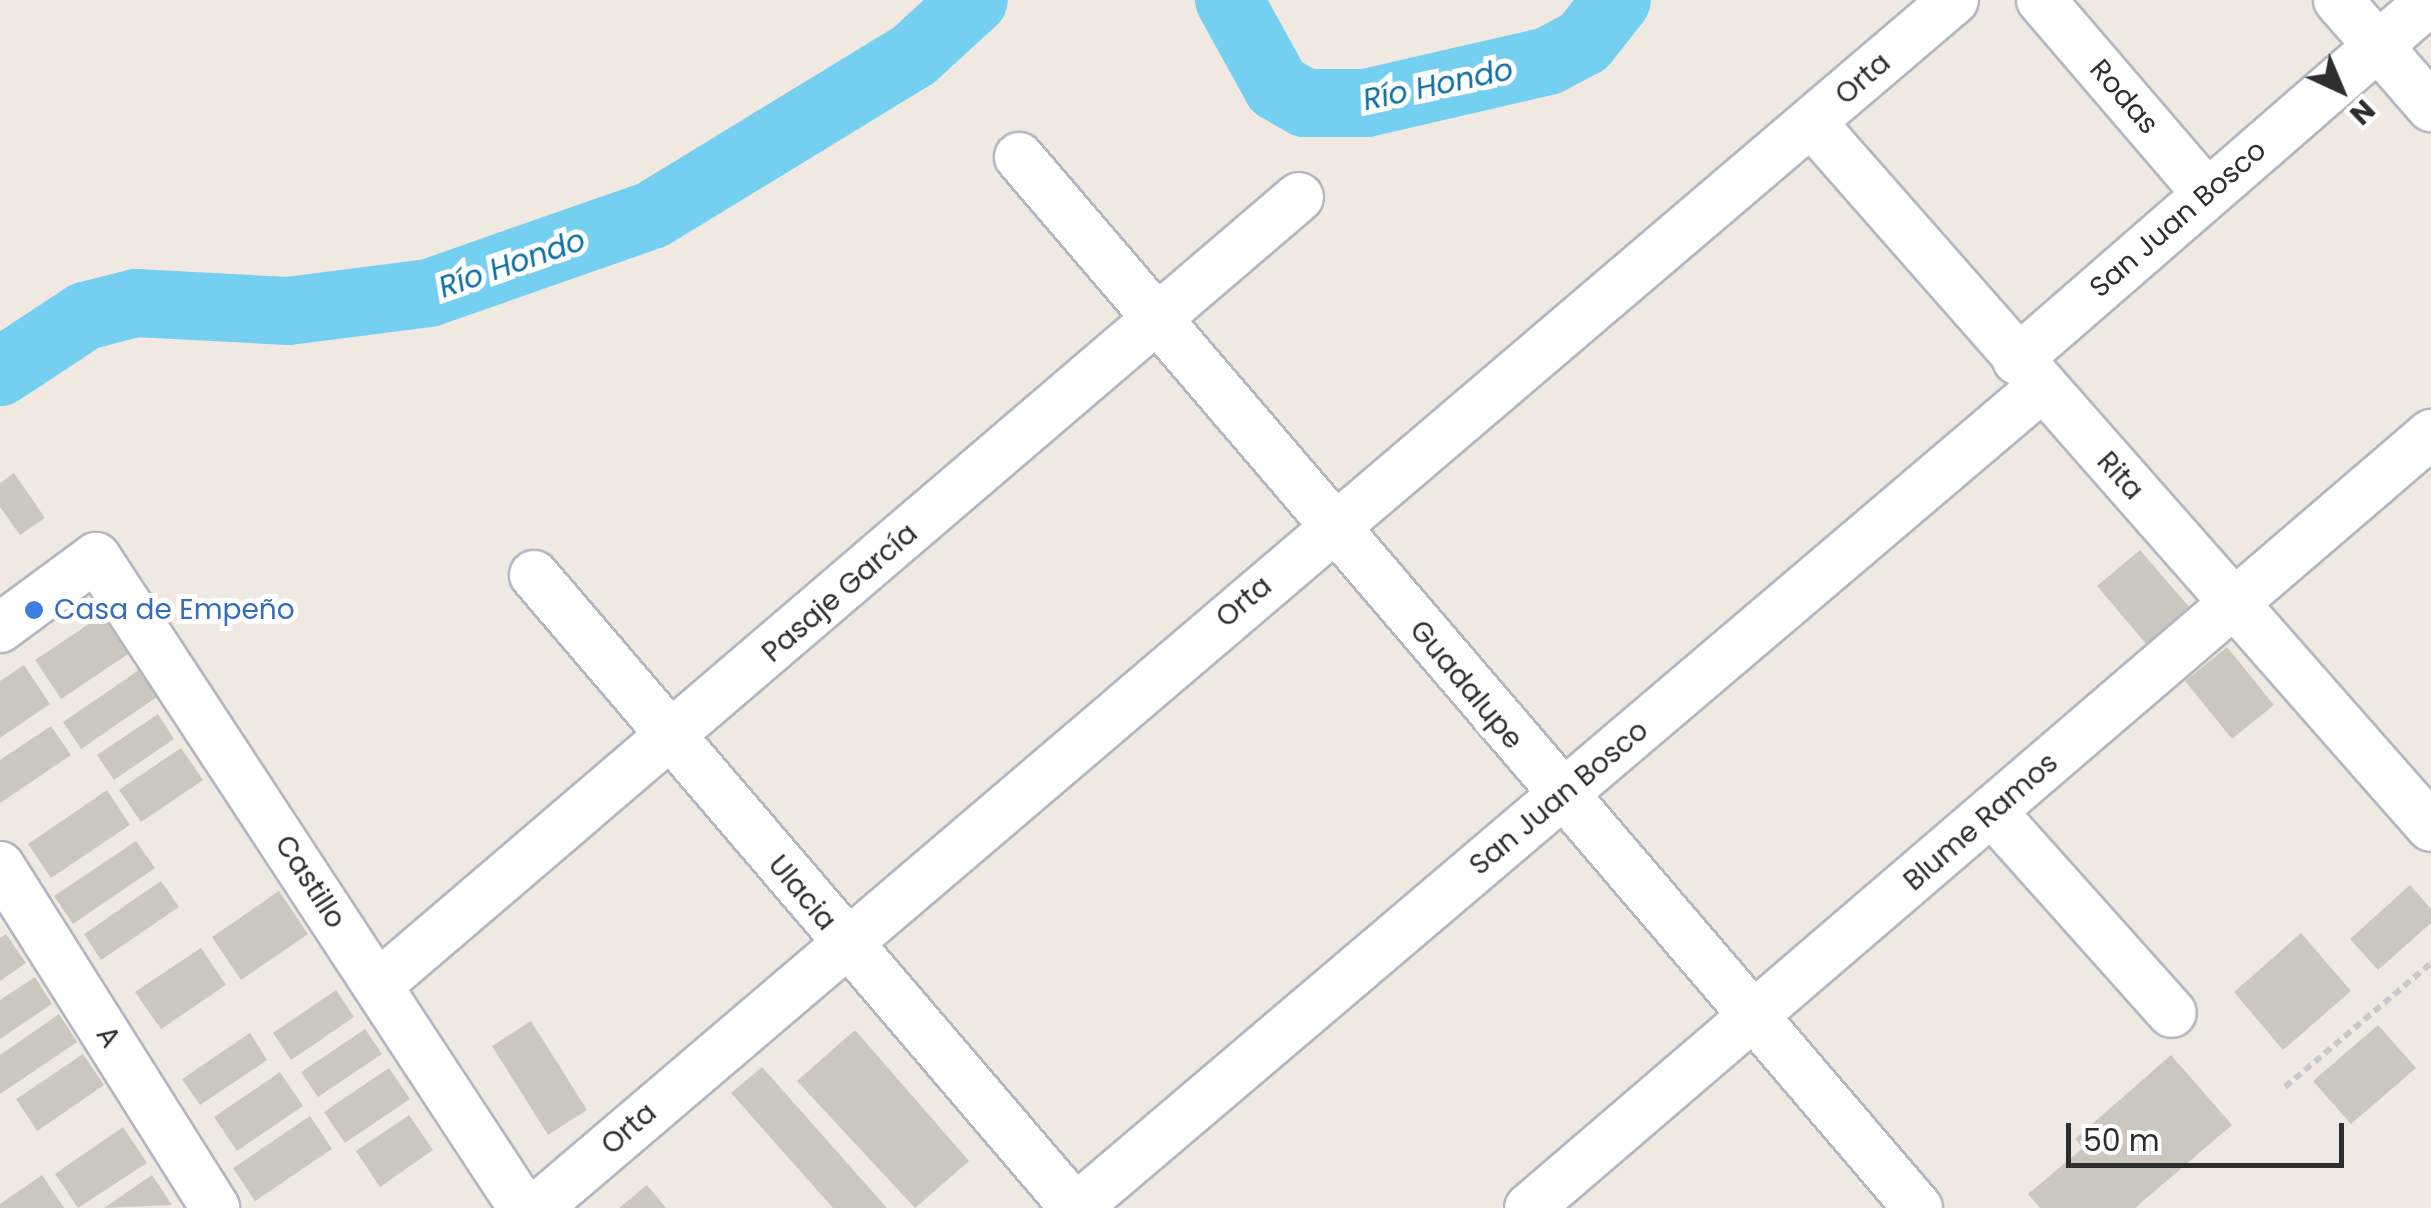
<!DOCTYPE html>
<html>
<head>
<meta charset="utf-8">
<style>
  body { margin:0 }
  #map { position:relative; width:2431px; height:1208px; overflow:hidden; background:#efe9e1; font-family:Poppins,sans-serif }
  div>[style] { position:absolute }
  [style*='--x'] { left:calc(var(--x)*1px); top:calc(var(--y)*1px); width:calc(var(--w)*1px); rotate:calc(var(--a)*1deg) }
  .river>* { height:68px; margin:-34px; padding:0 34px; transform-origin:34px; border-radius:34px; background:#75cff0 }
  .building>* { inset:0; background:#cbc7bf }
  .path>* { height:6px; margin-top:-3px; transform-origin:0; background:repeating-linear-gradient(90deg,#c9c9c9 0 8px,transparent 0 13px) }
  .roads { filter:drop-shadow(2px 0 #b4b7c1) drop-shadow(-2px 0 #b4b7c1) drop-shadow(0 2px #b4b7c1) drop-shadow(0 -2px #b4b7c1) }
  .minor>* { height:48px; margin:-24px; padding:0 24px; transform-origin:24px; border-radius:24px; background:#fff }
  .dots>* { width:28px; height:28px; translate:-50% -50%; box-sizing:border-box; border:5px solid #fff; border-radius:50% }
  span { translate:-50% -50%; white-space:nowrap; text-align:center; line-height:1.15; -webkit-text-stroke:10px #fff; paint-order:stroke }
  .street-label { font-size:28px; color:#2e2e2e }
  .shop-label { font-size:28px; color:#366cbe }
  .left { translate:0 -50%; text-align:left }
  .water-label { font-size:30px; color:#0d6fa3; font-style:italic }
  .north { position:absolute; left:2291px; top:40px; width:100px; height:100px; -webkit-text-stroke:8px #fff; paint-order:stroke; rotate:136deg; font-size:28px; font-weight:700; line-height:40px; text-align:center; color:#2e2e2e }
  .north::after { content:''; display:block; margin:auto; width:35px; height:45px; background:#2e2e2e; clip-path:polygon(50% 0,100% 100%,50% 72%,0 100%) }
  .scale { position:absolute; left:2066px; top:1123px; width:278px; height:45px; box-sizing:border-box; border:5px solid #2e2e2e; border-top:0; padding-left:12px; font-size:30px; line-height:35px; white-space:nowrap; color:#2e2e2e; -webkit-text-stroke:8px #fff; paint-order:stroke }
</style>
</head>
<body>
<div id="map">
  <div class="river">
    <i style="--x:1229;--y:0;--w:99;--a:61.1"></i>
    <i style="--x:1277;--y:87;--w:32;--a:30"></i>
    <i style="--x:1305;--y:103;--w:61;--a:0"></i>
    <i style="--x:1366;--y:103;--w:187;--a:-13"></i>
    <i style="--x:1548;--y:61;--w:41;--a:-27.8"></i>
    <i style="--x:1584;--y:42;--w:53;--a:-51.8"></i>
    <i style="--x:0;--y:372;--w:102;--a:-33.4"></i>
    <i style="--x:85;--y:316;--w:53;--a:-14.3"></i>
    <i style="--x:136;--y:303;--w:152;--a:3"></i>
    <i style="--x:288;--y:311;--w:142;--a:-7.3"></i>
    <i style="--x:429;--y:293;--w:236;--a:-19.3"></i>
    <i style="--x:652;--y:215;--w:307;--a:-31.4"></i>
    <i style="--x:914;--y:55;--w:81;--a:-42.5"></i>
  </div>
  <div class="building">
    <i style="clip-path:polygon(14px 473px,45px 518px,20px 535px,0 507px,0 483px)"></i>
    <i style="clip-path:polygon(2140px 550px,2190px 608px,2147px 645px,2097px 586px)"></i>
    <i style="clip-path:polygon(108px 611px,134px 650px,61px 699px,35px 660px)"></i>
    <i style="clip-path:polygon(2227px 647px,2274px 705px,2232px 739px,2185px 681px)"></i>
    <i style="clip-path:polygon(24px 665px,50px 704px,0 738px,0 681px)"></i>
    <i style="clip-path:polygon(139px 670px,157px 697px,81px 749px,63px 722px)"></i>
    <i style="clip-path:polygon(158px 714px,174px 739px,114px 780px,97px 755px)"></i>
    <i style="clip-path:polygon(51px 726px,71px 755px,0 803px,0 760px)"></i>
    <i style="clip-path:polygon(181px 748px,203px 780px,141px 822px,119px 790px)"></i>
    <i style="clip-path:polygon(107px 790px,130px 825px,51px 878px,28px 844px)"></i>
    <i style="clip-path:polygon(136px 841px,155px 868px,73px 924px,54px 896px)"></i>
    <i style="clip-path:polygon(161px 881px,179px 907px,101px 960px,84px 934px)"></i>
    <i style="clip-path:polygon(2410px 885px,2431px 909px,2431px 923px,2378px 970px,2350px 939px)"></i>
    <i style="clip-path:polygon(279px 891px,308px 934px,241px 980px,212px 937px)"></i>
    <i style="clip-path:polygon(2301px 933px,2351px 991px,2283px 1050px,2234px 992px)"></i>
    <i style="clip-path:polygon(6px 934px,26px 963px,0 981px,0 938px)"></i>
    <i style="clip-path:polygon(201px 948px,226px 985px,161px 1029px,135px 992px)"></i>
    <i style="clip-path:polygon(35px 977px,52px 1004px,0 1039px,0 1000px)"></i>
    <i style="clip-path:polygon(336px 990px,354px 1017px,291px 1060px,273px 1033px)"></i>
    <i style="clip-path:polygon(59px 1014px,77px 1042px,0 1094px,0 1055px)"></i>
    <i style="clip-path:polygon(531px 1021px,587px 1110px,548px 1135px,492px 1046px)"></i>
    <i style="clip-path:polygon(2378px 1025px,2416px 1068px,2351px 1124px,2313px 1081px)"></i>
    <i style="clip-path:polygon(365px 1029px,382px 1054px,318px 1097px,301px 1072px)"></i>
    <i style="clip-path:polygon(855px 1030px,969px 1161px,915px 1208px,797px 1081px)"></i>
    <i style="clip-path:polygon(250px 1033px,267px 1060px,200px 1105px,182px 1079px)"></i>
    <i style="clip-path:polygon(83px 1054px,104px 1085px,37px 1131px,16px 1099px)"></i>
    <i style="clip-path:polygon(2171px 1055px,2232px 1125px,2135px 1208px,2040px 1208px,2028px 1194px,2083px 1148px,2075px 1139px)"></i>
    <i style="clip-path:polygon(762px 1067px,887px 1208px,833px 1208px,731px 1093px)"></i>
    <i style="clip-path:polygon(389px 1068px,410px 1099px,345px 1143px,324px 1112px)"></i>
    <i style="clip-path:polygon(280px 1072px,303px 1106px,237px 1151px,214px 1117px)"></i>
    <i style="clip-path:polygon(409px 1115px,433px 1150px,380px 1187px,356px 1151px)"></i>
    <i style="clip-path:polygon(310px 1116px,332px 1149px,255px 1201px,233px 1168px)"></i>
    <i style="clip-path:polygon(123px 1127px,147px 1163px,78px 1208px,55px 1174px)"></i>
    <i style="clip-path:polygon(42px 1175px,64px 1208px,0 1208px,0 1204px)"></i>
    <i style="clip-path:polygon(152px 1175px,172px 1205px,104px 1208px)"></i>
    <i style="clip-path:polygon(647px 1185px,666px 1208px,619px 1208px)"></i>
  </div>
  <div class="path">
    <i style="--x:2285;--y:1087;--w:192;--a:-40.3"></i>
  </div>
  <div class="roads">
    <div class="minor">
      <i style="--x:2041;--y:0;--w:255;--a:49.4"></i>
      <i style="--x:2338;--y:0;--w:142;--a:49"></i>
      <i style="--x:1812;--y:123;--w:937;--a:48.68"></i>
      <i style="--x:1019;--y:157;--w:1383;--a:49.46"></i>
      <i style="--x:2017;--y:360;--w:549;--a:-41.01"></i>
      <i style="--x:534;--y:575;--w:833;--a:49.48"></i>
      <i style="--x:0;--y:628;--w:119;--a:-36.5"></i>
      <i style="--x:96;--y:557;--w:779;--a:56.74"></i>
      <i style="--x:1993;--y:813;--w:268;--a:48.2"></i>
      <i style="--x:0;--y:866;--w:404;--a:57.8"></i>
      <i style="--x:378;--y:985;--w:1212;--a:-40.55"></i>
      <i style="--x:537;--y:1208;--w:1862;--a:-40.45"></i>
      <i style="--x:1076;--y:1208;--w:1266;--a:-40.36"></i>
      <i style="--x:1529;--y:1208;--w:1189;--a:-40.63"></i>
    </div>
  </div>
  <div class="dots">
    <i style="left:34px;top:610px;background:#3f7fe0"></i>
  </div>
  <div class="street-label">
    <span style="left:1863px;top:79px;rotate:-41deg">Orta</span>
    <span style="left:2124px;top:97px;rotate:49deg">Rodas</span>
    <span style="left:2178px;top:219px;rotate:-41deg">San Juan Bosco</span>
    <span style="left:2120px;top:476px;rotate:48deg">Rita</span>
    <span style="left:840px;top:593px;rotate:-41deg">Pasaje García</span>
    <span style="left:1244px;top:602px;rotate:-40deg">Orta</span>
    <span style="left:1466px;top:685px;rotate:50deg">Guadalupe</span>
    <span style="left:1559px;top:798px;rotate:-40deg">San Juan Bosco</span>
    <span style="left:1981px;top:822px;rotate:-41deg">Blume Ramos</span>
    <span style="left:310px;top:882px;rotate:57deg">Castillo</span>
    <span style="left:802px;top:893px;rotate:50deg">Ulacia</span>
    <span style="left:108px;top:1037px;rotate:58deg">A</span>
    <span style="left:629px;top:1129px;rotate:-41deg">Orta</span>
  </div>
  <div class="shop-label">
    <span class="left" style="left:54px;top:610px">Casa de Empeño</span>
  </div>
  <div class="water-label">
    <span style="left:1438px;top:85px;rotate:-12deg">Río Hondo</span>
    <span style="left:512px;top:264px;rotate:-19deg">Río Hondo</span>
  </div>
  <div class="north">N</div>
  <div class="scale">50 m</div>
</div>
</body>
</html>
